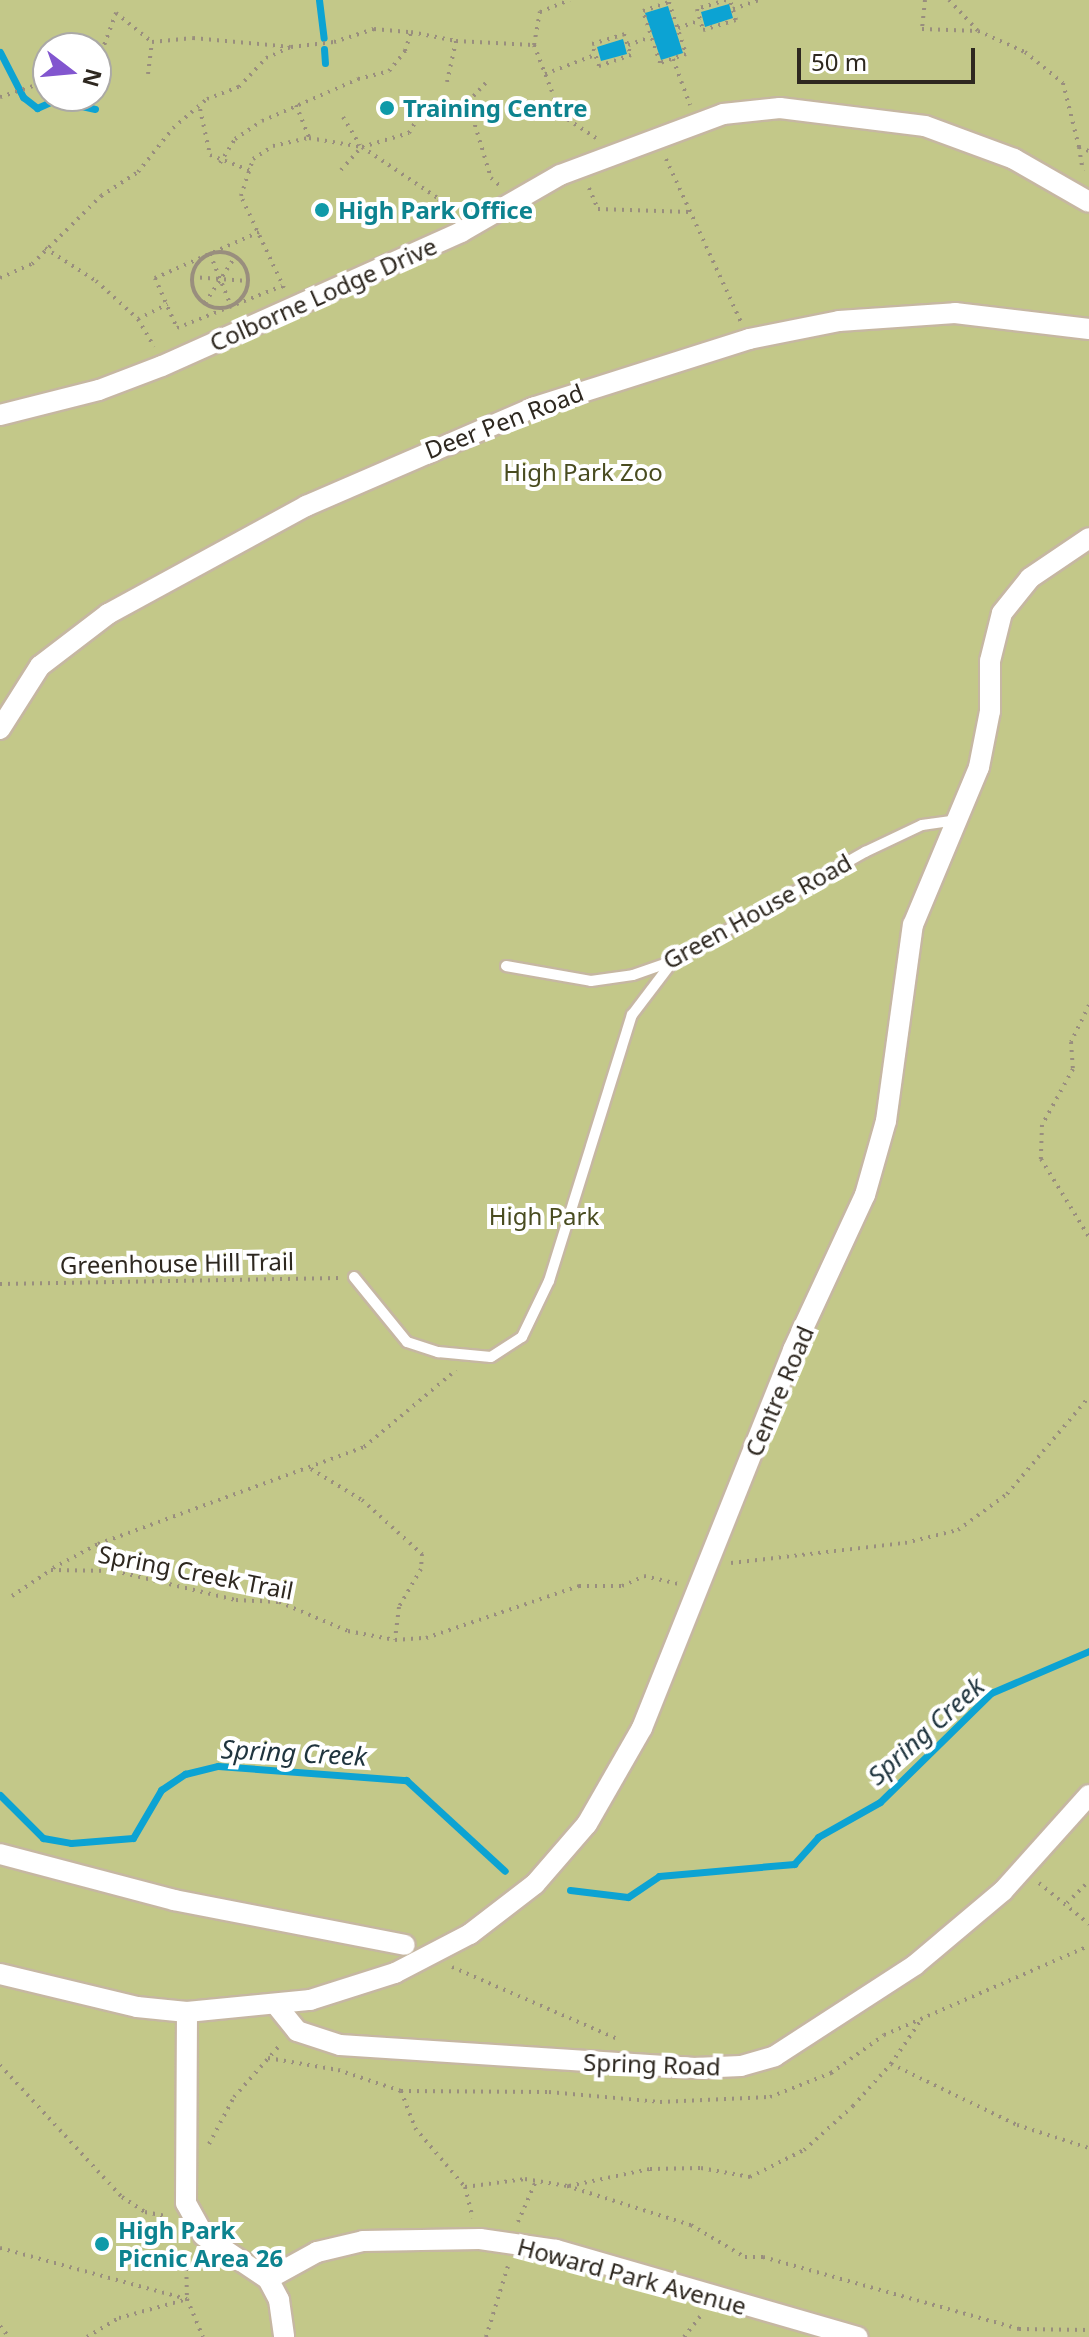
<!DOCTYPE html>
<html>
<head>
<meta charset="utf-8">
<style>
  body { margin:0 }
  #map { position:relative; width:1089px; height:2337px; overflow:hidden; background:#f8e9d3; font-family:"Noto Sans",sans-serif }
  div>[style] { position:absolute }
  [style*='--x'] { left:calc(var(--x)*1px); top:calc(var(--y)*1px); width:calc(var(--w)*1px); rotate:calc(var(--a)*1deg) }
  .green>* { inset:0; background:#c3c889 }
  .water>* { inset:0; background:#0ca3d3 }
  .stream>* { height:7px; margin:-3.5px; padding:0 3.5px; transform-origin:3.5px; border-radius:3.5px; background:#0ca3d3 }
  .path>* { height:4px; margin-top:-2px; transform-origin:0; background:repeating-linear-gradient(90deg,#998e7e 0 2px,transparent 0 8px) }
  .path>.ring { margin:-2px; padding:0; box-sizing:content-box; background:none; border:4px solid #998e7e; border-radius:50% }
  .roads { filter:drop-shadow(2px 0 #c6b7a2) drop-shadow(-2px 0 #c6b7a2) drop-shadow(0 2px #c6b7a2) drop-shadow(0 -2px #c6b7a2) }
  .lane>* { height:10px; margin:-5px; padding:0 5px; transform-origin:5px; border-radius:5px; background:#fff }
  .street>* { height:20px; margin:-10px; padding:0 10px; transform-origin:10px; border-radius:10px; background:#fff }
  .dots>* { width:22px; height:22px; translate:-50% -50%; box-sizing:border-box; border:4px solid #fff; border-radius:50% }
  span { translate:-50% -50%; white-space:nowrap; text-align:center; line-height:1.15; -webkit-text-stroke:8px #fff; paint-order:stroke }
  .culture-label { font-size:24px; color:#0d838f; font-weight:700 }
  .left { translate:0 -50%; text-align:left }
  .street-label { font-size:24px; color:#2e2820 }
  .park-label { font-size:24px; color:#494c20 }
  .water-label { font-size:26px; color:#1f343e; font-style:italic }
  .north { position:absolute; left:32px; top:32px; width:80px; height:80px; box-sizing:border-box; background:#fff; border:2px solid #aba9a6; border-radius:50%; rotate:106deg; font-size:22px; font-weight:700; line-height:32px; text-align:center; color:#2e2820 }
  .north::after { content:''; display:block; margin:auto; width:28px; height:36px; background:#8256cf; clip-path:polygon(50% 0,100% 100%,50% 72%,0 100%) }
  .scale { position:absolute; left:797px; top:48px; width:178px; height:36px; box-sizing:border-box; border:4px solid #2e2820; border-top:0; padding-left:10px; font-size:24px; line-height:28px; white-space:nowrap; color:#2e2820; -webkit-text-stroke:6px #fff; paint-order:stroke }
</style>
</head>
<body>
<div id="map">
  <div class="green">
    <i style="clip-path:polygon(evenodd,0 0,1089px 0,1089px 2337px,0 2337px,0 0,48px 48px,96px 48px,96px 96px,48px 96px,48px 48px)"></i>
  </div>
  <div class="water">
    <i style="clip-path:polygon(729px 4px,733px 18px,705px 27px,701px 12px)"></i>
    <i style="clip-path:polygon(668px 6px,683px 53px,661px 60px,645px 13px)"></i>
    <i style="clip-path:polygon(623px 39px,627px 54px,601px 61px,597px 47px)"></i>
  </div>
  <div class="stream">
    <i style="--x:319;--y:0;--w:38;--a:83"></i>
    <i style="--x:324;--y:49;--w:14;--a:86"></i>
    <i style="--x:0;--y:52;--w:51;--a:62.9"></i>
    <i style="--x:23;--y:97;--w:18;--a:38"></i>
    <i style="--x:37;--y:108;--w:20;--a:-24"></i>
    <i style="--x:55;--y:100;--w:41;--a:12.7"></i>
    <i style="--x:0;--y:1795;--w:61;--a:45"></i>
    <i style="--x:43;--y:1838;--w:28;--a:10"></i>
    <i style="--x:71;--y:1843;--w:62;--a:-4.6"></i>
    <i style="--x:133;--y:1838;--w:56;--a:-59.7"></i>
    <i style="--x:161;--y:1790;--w:29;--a:-34"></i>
    <i style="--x:185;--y:1774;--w:34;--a:-14"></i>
    <i style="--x:218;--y:1766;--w:189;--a:4.3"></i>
    <i style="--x:406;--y:1780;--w:134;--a:42.6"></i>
    <i style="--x:570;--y:1890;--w:58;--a:6.9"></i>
    <i style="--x:628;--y:1897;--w:37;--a:-34"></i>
    <i style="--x:659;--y:1876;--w:136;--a:-5.1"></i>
    <i style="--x:794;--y:1864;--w:36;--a:-48"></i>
    <i style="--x:818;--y:1837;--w:71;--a:-29.4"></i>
    <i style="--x:880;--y:1802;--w:156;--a:-44.5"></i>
    <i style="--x:991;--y:1693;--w:107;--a:-23.2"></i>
  </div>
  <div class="path">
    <i style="--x:726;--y:0;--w:30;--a:163"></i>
    <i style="--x:697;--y:9;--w:22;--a:74"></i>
    <i style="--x:703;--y:30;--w:34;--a:-17"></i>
    <i style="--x:736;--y:20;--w:21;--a:-107"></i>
    <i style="--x:925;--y:0;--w:29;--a:96"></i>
    <i style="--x:922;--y:29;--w:56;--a:2"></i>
    <i style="--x:949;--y:0;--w:42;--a:46.9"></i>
    <i style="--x:978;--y:31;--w:51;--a:24.1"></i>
    <i style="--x:1025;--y:52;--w:49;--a:39.2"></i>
    <i style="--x:1063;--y:83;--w:66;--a:76"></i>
    <i style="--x:1079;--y:147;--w:11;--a:22"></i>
    <i style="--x:669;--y:2;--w:55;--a:71.9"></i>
    <i style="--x:686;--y:54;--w:28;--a:161"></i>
    <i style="--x:660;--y:63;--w:55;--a:-108.1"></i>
    <i style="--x:643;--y:11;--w:28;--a:-19"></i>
    <i style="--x:733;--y:9;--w:28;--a:-19"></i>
    <i style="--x:678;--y:28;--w:24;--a:-19"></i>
    <i style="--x:624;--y:34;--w:22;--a:72"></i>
    <i style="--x:631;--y:55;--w:34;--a:161"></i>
    <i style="--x:599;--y:66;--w:23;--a:-108"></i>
    <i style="--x:592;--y:44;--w:34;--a:-17"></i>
    <i style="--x:534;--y:45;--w:75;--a:68.9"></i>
    <i style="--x:561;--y:115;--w:42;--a:33.3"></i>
    <i style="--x:628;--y:45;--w:24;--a:-19"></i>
    <i style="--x:673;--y:59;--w:49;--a:69.7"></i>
    <i style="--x:96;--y:67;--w:58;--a:-69.7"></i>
    <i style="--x:116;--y:13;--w:46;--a:38.9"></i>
    <i style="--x:152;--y:42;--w:41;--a:-5.6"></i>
    <i style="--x:193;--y:38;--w:98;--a:5.2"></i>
    <i style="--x:291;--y:47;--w:43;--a:-6.6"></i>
    <i style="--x:334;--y:42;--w:42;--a:-18"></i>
    <i style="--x:374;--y:29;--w:37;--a:5"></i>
    <i style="--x:148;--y:74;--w:32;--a:-83"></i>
    <i style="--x:545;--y:74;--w:53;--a:-20.8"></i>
    <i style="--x:447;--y:82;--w:42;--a:-77.6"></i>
    <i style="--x:0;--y:97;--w:51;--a:-18.4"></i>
    <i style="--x:468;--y:102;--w:26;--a:-47"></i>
    <i style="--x:296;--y:105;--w:35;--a:68"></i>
    <i style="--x:200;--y:109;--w:47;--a:77.7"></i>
    <i style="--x:210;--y:155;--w:42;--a:21"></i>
    <i style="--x:343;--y:117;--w:33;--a:59"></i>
    <i style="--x:1079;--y:147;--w:24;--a:81"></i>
    <i style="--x:666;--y:159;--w:179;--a:65.3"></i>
    <i style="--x:220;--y:163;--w:28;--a:-58"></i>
    <i style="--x:235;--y:139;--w:32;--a:-34"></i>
    <i style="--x:262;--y:121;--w:105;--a:-23.6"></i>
    <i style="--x:358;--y:79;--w:32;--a:-14"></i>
    <i style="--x:389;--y:71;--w:26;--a:-51"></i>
    <i style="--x:405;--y:51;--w:20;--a:-72"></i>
    <i style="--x:411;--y:32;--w:46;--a:11.3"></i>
    <i style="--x:456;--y:41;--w:78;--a:2.9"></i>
    <i style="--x:534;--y:45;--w:34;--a:-80"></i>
    <i style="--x:540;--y:12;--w:32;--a:-22"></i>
    <i style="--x:341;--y:170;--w:31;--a:-48"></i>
    <i style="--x:362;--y:147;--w:93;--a:34"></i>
    <i style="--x:439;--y:199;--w:17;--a:62"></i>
    <i style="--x:589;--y:188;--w:23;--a:67"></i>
    <i style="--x:598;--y:209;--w:92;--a:1.9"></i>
    <i style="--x:259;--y:232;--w:114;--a:156.1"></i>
    <i style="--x:155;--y:278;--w:55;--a:66.3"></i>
    <i style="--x:177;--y:328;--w:113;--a:-21.8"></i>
    <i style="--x:45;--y:248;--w:61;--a:32.9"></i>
    <i style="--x:96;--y:281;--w:57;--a:42.1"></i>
    <i style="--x:138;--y:319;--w:32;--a:60"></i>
    <i class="ring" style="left:192px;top:252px;width:52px;height:52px"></i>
    <i style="--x:210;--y:254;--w:56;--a:68"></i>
    <i style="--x:192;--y:277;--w:56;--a:4.1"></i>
    <i style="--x:0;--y:278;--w:35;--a:-24"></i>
    <i style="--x:32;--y:264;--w:97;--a:-44.6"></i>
    <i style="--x:101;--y:196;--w:44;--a:-33"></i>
    <i style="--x:138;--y:172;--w:56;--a:-51.5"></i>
    <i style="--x:173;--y:128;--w:45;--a:-40.5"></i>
    <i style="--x:207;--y:99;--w:34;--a:-21"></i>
    <i style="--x:239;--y:87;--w:40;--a:-47"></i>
    <i style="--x:266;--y:58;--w:27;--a:-24"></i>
    <i style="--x:284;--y:288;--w:102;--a:-115.1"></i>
    <i style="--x:241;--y:196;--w:39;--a:-72"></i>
    <i style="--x:253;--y:159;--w:24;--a:-33"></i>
    <i style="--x:273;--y:146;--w:37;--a:-13"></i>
    <i style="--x:309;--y:138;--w:54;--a:9.6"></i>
    <i style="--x:362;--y:147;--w:49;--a:-16.6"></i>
    <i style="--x:409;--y:133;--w:16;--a:-60"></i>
    <i style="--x:417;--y:119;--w:54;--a:-18.4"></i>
    <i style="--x:468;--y:102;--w:79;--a:73.2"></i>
    <i style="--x:491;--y:178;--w:11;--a:41"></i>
    <i style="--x:205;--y:303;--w:55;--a:-56.9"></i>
    <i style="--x:138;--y:319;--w:33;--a:-27"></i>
    <i style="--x:1089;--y:1005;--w:41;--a:115.9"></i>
    <i style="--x:1071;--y:1042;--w:27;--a:86"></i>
    <i style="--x:1073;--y:1069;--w:64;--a:119"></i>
    <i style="--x:1042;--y:1125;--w:34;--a:92"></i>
    <i style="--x:1041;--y:1159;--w:92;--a:58.4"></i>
    <i style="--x:0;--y:1284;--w:340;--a:-1"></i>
    <i style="--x:311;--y:1469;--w:60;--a:31.3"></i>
    <i style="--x:362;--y:1500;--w:81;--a:42"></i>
    <i style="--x:422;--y:1554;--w:15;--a:94"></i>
    <i style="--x:421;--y:1569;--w:44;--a:120.1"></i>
    <i style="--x:399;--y:1607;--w:33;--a:97"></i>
    <i style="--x:731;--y:1563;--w:175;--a:-6.6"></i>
    <i style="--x:905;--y:1543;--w:55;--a:-13.8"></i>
    <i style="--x:958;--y:1530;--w:61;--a:-36.3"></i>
    <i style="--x:1007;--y:1494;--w:127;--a:-49.8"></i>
    <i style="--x:53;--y:1568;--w:51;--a:-28.1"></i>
    <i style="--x:98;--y:1544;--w:283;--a:-20"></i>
    <i style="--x:364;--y:1447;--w:120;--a:-39.9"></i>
    <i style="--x:12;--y:1596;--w:47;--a:-33.7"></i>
    <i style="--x:51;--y:1570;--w:64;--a:0.9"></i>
    <i style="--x:115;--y:1571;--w:124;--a:13.5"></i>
    <i style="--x:236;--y:1600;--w:43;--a:2.7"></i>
    <i style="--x:279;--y:1602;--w:75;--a:22.8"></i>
    <i style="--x:348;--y:1631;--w:48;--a:10.8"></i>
    <i style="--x:395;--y:1640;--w:31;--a:-4"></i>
    <i style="--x:426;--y:1638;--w:162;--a:-18.8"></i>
    <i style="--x:579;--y:1586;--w:43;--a:0"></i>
    <i style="--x:622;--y:1586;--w:24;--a:-24"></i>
    <i style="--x:644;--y:1576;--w:35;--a:13"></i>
    <i style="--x:1039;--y:1883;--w:65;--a:39.4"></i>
    <i style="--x:1067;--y:1903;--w:31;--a:-45"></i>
    <i style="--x:452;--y:1967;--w:183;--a:23.5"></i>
    <i style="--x:268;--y:2058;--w:71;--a:9.7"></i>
    <i style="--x:338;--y:2070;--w:66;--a:18.4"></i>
    <i style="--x:401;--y:2091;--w:148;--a:0.4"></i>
    <i style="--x:549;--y:2092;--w:111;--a:5.1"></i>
    <i style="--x:660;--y:2102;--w:110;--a:-2.6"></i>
    <i style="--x:770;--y:2097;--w:66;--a:-21.5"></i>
    <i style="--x:831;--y:2073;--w:65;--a:-35.6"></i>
    <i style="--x:884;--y:2035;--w:223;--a:-23.5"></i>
    <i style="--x:891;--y:2064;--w:140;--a:25.8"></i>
    <i style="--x:1017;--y:2125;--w:76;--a:17.7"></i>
    <i style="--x:0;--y:2065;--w:180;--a:47.3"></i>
    <i style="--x:122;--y:2197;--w:27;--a:33"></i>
    <i style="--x:145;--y:2212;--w:21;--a:11"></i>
    <i style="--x:401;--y:2091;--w:40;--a:69"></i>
    <i style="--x:415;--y:2128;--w:77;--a:49.7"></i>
    <i style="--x:465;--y:2187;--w:32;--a:76"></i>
    <i style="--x:209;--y:2144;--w:53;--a:-62"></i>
    <i style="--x:234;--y:2097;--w:69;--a:-48.5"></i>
    <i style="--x:569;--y:2186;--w:83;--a:-11.9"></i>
    <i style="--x:650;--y:2169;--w:51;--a:-1.1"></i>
    <i style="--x:701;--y:2168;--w:50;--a:10.4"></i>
    <i style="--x:750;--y:2177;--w:60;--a:-26.6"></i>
    <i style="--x:804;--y:2150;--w:66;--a:-41.9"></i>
    <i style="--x:853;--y:2106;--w:57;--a:-47.9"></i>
    <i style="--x:891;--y:2064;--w:53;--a:-55.7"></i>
    <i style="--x:465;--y:2187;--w:61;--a:-7.6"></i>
    <i style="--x:525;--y:2179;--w:43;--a:9.5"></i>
    <i style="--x:567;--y:2186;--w:130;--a:17.5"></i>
    <i style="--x:691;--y:2225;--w:63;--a:30.7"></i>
    <i style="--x:745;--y:2257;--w:18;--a:0"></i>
    <i style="--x:763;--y:2257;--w:266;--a:15.7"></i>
    <i style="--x:1019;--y:2329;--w:70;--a:0.8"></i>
    <i style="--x:518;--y:2222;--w:45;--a:-66.3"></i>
    <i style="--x:0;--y:2248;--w:194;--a:15.3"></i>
    <i style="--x:186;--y:2253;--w:46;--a:88.8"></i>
    <i style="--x:187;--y:2299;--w:41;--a:67.2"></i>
    <i style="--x:0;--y:2326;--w:14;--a:51"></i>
    <i style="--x:87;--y:2337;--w:37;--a:-31"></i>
    <i style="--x:119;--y:2318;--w:67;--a:-15.5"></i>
    <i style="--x:486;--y:2337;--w:74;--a:-72.8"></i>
    <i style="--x:684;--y:2337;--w:29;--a:-52"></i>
  </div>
  <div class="roads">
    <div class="lane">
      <i style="--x:506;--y:966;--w:86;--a:10"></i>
      <i style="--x:591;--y:981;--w:42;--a:-8.1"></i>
      <i style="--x:633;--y:975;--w:42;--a:-19.3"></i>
      <i style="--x:673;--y:961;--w:221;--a:-29.6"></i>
      <i style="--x:865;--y:852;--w:63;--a:-25.3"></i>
      <i style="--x:922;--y:825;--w:35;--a:-8"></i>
      <i style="--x:354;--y:1277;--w:84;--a:50.8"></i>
      <i style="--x:407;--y:1342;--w:33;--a:18"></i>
      <i style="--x:438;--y:1352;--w:53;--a:5.4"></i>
      <i style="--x:491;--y:1357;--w:37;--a:-33"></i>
      <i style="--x:522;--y:1337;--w:62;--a:-64.3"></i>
      <i style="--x:549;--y:1281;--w:279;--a:-72.7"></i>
      <i style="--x:632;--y:1015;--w:68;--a:-52.8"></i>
    </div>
    <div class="street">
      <i style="--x:0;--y:415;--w:102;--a:-14.2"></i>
      <i style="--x:99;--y:390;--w:67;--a:-20.9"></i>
      <i style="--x:162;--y:366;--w:328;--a:-24.1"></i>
      <i style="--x:461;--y:232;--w:114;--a:-29.9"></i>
      <i style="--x:560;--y:175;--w:174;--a:-20.5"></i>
      <i style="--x:723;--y:114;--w:57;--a:-6"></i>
      <i style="--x:780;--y:108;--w:146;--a:7.1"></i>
      <i style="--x:925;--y:126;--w:95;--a:20.3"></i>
      <i style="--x:1014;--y:159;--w:86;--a:29.8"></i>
      <i style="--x:0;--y:729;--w:75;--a:-57.6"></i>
      <i style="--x:40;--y:666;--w:86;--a:-37.4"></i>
      <i style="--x:108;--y:614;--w:226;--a:-28.6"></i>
      <i style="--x:306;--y:506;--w:246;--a:-23.4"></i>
      <i style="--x:532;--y:408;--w:228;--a:-17.6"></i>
      <i style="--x:749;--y:339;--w:92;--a:-11.3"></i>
      <i style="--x:839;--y:321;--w:116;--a:-3.9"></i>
      <i style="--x:955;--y:313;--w:135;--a:6.8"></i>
      <i style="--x:0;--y:1854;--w:180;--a:14.8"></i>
      <i style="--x:174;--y:1900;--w:235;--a:11"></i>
      <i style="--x:0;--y:1974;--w:141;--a:13.5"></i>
      <i style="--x:137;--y:2007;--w:50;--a:5.7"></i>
      <i style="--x:187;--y:2012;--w:124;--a:-5.6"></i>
      <i style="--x:310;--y:2000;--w:89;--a:-17.6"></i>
      <i style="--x:395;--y:1973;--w:85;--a:-27.5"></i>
      <i style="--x:470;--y:1934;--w:82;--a:-37.6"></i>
      <i style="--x:535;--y:1884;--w:79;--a:-49.1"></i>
      <i style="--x:587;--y:1824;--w:111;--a:-60.2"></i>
      <i style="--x:642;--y:1728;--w:407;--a:-68.2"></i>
      <i style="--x:793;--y:1350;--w:171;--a:-65.1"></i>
      <i style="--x:865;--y:1195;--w:77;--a:-74.2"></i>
      <i style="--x:886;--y:1121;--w:198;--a:-82.2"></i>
      <i style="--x:913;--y:925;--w:171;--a:-67.3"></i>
      <i style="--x:979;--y:767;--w:57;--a:-78.9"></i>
      <i style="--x:990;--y:711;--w:50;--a:-90"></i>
      <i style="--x:990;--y:661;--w:49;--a:-76"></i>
      <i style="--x:1002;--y:613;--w:45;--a:-51.3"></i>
      <i style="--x:1030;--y:578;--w:71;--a:-34.1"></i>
      <i style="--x:277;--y:2006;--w:32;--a:51"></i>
      <i style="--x:297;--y:2031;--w:45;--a:18"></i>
      <i style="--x:340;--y:2045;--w:356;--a:3.7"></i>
      <i style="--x:695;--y:2068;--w:46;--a:-2.5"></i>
      <i style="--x:741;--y:2066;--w:35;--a:-16"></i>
      <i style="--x:775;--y:2056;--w:167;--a:-33"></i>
      <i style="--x:915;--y:1965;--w:115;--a:-40.1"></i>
      <i style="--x:1003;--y:1891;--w:129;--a:-48.1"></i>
      <i style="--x:187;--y:2012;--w:191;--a:90.3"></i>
      <i style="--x:186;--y:2203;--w:38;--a:61"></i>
      <i style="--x:204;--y:2236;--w:77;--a:33.9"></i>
      <i style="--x:268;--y:2279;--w:24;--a:62"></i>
      <i style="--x:279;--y:2300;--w:37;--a:82"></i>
      <i style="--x:268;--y:2279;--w:56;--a:-28.9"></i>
      <i style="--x:317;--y:2252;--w:47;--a:-13.4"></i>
      <i style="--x:363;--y:2241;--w:117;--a:-1"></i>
      <i style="--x:480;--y:2239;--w:77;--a:8.2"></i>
      <i style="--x:556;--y:2250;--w:314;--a:16.1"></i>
    </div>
  </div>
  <div class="dots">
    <i style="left:387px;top:108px;background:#0f9aa8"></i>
    <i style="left:322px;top:210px;background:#0f9aa8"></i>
    <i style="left:102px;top:2244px;background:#0f9aa8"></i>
  </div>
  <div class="culture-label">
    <span class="left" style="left:403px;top:108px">Training Centre</span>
    <span class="left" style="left:338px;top:210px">High Park Office</span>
    <span class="left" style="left:118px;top:2244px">High Park<br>Picnic Area 26</span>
  </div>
  <div class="street-label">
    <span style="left:323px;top:294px;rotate:-24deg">Colborne Lodge Drive</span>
    <span style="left:504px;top:421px;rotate:-21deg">Deer Pen Road</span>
    <span style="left:757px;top:911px;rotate:-29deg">Green House Road</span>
    <span style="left:177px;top:1263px;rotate:-1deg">Greenhouse Hill Trail</span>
    <span style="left:779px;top:1391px;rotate:-67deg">Centre Road</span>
    <span style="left:196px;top:1572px;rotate:11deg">Spring Creek Trail</span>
    <span style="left:652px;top:2064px;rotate:2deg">Spring Road</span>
    <span style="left:632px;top:2276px;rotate:15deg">Howard Park Avenue</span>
  </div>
  <div class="park-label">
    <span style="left:583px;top:472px">High Park Zoo</span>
    <span style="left:544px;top:1216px">High Park</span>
  </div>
  <div class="water-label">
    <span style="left:926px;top:1731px;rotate:-42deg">Spring Creek</span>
    <span style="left:294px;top:1753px;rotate:3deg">Spring Creek</span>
  </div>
  <div class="north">N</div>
  <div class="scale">50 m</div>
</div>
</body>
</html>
